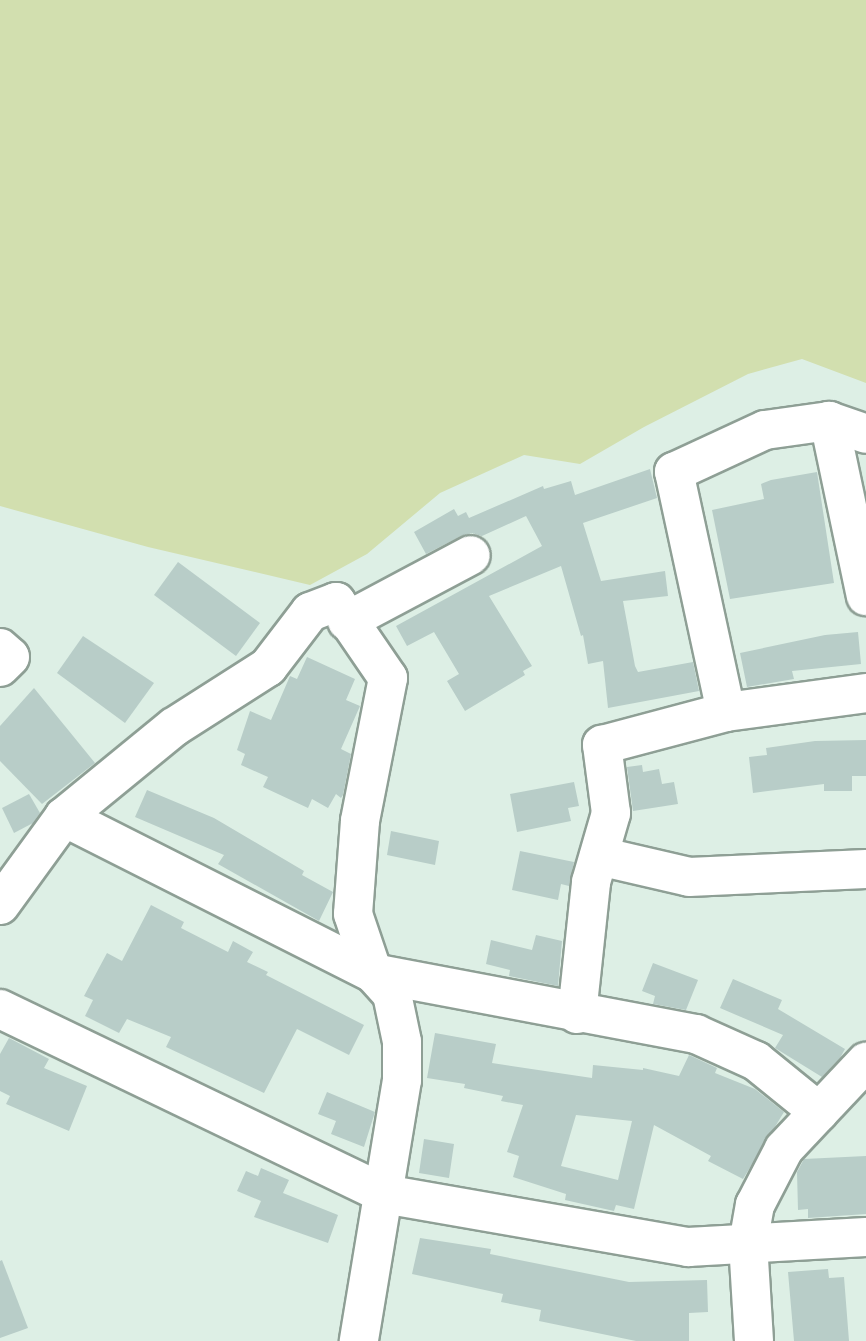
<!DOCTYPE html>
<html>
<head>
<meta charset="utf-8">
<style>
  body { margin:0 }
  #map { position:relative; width:866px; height:1341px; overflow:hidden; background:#ddefe5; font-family:"Fira Sans",sans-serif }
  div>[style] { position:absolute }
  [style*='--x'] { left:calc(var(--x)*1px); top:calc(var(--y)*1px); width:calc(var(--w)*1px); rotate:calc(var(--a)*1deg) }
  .green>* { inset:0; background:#d2dfaf }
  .building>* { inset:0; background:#b8cdc8 }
  .roads { filter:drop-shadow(2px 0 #8e9f95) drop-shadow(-2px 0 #8e9f95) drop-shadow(0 2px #8e9f95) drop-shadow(0 -2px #8e9f95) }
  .minor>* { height:38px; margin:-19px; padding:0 19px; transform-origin:19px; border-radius:19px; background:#fff }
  span { translate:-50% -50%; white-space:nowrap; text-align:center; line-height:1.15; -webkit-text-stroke:6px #ebfdf2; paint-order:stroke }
</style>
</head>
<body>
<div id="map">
  <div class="green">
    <i style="clip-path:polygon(0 0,866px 0,866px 383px,802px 359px,748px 374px,644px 427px,580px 464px,524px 455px,440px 493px,367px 554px,310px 585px,148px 547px,0 506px)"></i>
  </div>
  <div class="building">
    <i style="clip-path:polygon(650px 469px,657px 498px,583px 523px,601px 581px,665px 571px,668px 596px,623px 601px,635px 666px,638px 672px,693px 662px,699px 691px,608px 708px,603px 661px,588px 664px,583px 635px,581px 636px,561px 566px,489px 596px,532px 666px,523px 671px,525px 675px,465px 711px,447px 681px,459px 674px,434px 632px,407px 646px,396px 626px,542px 546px,526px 516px,482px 536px,472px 533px,461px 536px,426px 554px,414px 532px,454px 509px,458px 516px,466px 512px,469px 518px,543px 486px,544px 489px,571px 481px,575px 495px)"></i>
    <i style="clip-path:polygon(817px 472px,834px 583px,730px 599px,712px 510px,764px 499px,761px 484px,771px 480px)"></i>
    <i style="clip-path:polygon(178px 562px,260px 623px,236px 656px,154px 595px)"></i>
    <i style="clip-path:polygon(858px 632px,861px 664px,792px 671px,794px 679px,747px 687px,740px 653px,825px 635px)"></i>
    <i style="clip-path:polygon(83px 636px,154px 683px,125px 723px,57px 673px)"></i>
    <i style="clip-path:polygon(307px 657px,355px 679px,346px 700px,360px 706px,341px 749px,351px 754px,343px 795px,341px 798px,336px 794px,328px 808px,312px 799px,308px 808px,263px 787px,268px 777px,241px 765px,245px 754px,237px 750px,250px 711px,271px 720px,290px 676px,297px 679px)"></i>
    <i style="clip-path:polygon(34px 688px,95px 763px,42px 804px,0 761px,0 726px)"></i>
    <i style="clip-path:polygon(866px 740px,866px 776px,852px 776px,852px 791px,824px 791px,824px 784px,753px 793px,749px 757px,767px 755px,766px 748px,815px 741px)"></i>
    <i style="clip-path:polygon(642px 765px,643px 772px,659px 769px,662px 784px,674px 782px,678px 804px,633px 811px,627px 767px)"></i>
    <i style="clip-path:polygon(574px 782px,579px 806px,568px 808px,571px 821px,517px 832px,510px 794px)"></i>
    <i style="clip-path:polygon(147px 790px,214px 818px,304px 871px,302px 875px,333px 892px,319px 921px,218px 864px,224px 855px,135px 817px)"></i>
    <i style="clip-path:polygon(29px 794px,40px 813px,33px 823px,14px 833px,2px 808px)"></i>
    <i style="clip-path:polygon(391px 831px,439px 841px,435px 865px,387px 855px)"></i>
    <i style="clip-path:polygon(520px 851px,574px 862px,569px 886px,561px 884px,558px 900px,512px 890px)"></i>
    <i style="clip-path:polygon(151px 905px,184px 922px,181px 928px,228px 952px,233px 941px,253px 952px,247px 962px,268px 972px,266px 975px,364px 1025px,349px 1055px,297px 1029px,264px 1093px,166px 1047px,171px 1037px,127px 1019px,119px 1033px,85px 1016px,93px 1000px,84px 996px,107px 953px,122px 961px)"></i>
    <i style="clip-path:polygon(536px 935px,562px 941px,558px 986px,509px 976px,510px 970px,486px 964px,491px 940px,532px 950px)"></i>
    <i style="clip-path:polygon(653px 963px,698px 980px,686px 1010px,653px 1004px,655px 996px,642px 991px)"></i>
    <i style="clip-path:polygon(733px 979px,782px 1000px,778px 1009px,845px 1049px,840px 1058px,822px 1077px,775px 1048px,783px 1035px,720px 1008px)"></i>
    <i style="clip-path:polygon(evenodd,435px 1033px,496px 1044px,492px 1063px,592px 1078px,593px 1065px,643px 1070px,643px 1068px,679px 1076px,689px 1055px,717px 1068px,715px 1073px,755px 1089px,784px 1112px,743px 1179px,708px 1161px,711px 1156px,654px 1125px,634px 1209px,616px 1205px,614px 1211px,565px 1200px,566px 1194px,513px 1177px,519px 1156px,507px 1152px,523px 1105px,501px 1101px,503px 1096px,464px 1088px,465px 1084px,427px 1078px,435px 1033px,576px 1115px,632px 1121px,618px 1180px,561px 1166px,576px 1115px)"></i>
    <i style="clip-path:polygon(9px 1038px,49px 1059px,44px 1068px,87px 1086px,69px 1131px,6px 1104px,10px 1096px,0 1091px,0 1054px)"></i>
    <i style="clip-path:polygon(327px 1092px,375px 1112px,364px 1147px,331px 1134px,336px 1121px,318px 1114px)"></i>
    <i style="clip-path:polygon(424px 1139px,454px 1144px,449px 1178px,419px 1173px)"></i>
    <i style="clip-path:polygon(866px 1156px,866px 1214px,808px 1218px,808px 1209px,798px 1210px,797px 1172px,804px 1159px)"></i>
    <i style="clip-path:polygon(261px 1168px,289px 1180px,283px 1193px,338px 1215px,328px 1243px,254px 1217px,261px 1201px,237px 1191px,246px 1171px,258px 1176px)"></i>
    <i style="clip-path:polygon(420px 1238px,491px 1249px,490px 1254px,629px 1282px,707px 1280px,708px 1312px,689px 1313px,689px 1341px,636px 1341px,539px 1321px,541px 1310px,501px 1302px,503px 1294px,412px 1274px)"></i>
    <i style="clip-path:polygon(2px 1260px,28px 1328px,0 1338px,0 1261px)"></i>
    <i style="clip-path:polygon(828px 1269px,829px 1278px,844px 1277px,849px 1341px,794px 1341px,788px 1272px)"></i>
  </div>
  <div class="roads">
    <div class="minor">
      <i style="--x:829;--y:421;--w:179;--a:78.1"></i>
      <i style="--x:347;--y:621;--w:140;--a:-28"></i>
      <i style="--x:0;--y:648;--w:13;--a:42"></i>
      <i style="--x:10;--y:657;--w:14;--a:135"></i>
      <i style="--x:726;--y:712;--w:246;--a:-102.2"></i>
      <i style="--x:674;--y:472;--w:100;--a:-24.8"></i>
      <i style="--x:765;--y:430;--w:65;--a:-8"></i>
      <i style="--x:829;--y:421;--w:39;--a:19"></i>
      <i style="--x:64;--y:817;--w:346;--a:26.8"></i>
      <i style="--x:373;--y:973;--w:329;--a:10.7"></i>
      <i style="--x:696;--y:1034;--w:66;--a:24.2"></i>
      <i style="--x:756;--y:1061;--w:81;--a:39"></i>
      <i style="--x:599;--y:856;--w:92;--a:13.1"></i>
      <i style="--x:689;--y:877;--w:177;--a:-2.6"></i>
      <i style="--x:0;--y:905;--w:109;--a:-54"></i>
      <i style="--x:64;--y:817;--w:142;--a:-39.3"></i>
      <i style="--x:174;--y:727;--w:112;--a:-32.6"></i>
      <i style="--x:268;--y:667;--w:69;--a:-52.6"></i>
      <i style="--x:310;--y:612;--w:28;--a:-21"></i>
      <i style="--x:336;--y:602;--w:92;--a:55.6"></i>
      <i style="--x:388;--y:678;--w:146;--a:101.1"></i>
      <i style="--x:360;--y:821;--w:93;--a:94.3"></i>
      <i style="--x:353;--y:914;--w:62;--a:71.3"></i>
      <i style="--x:373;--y:973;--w:28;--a:48"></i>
      <i style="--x:392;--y:994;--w:49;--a:78.2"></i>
      <i style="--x:402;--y:1042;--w:38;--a:90"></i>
      <i style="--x:402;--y:1080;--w:265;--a:99.4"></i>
      <i style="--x:0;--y:1009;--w:426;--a:25.7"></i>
      <i style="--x:384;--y:1194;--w:309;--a:9.9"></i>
      <i style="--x:688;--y:1247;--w:178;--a:-3.2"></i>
      <i style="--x:577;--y:1014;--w:133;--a:-83.9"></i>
      <i style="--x:591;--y:882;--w:72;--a:-73.8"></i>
      <i style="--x:611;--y:813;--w:69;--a:-97.5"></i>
      <i style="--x:602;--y:745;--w:128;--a:-14.9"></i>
      <i style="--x:726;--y:712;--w:141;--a:-7.7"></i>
      <i style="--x:754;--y:1341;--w:97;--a:-93.5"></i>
      <i style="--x:748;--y:1244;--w:40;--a:-80"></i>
      <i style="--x:755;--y:1205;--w:63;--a:-62.6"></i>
      <i style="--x:784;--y:1149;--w:120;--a:-46.7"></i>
    </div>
  </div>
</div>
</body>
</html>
